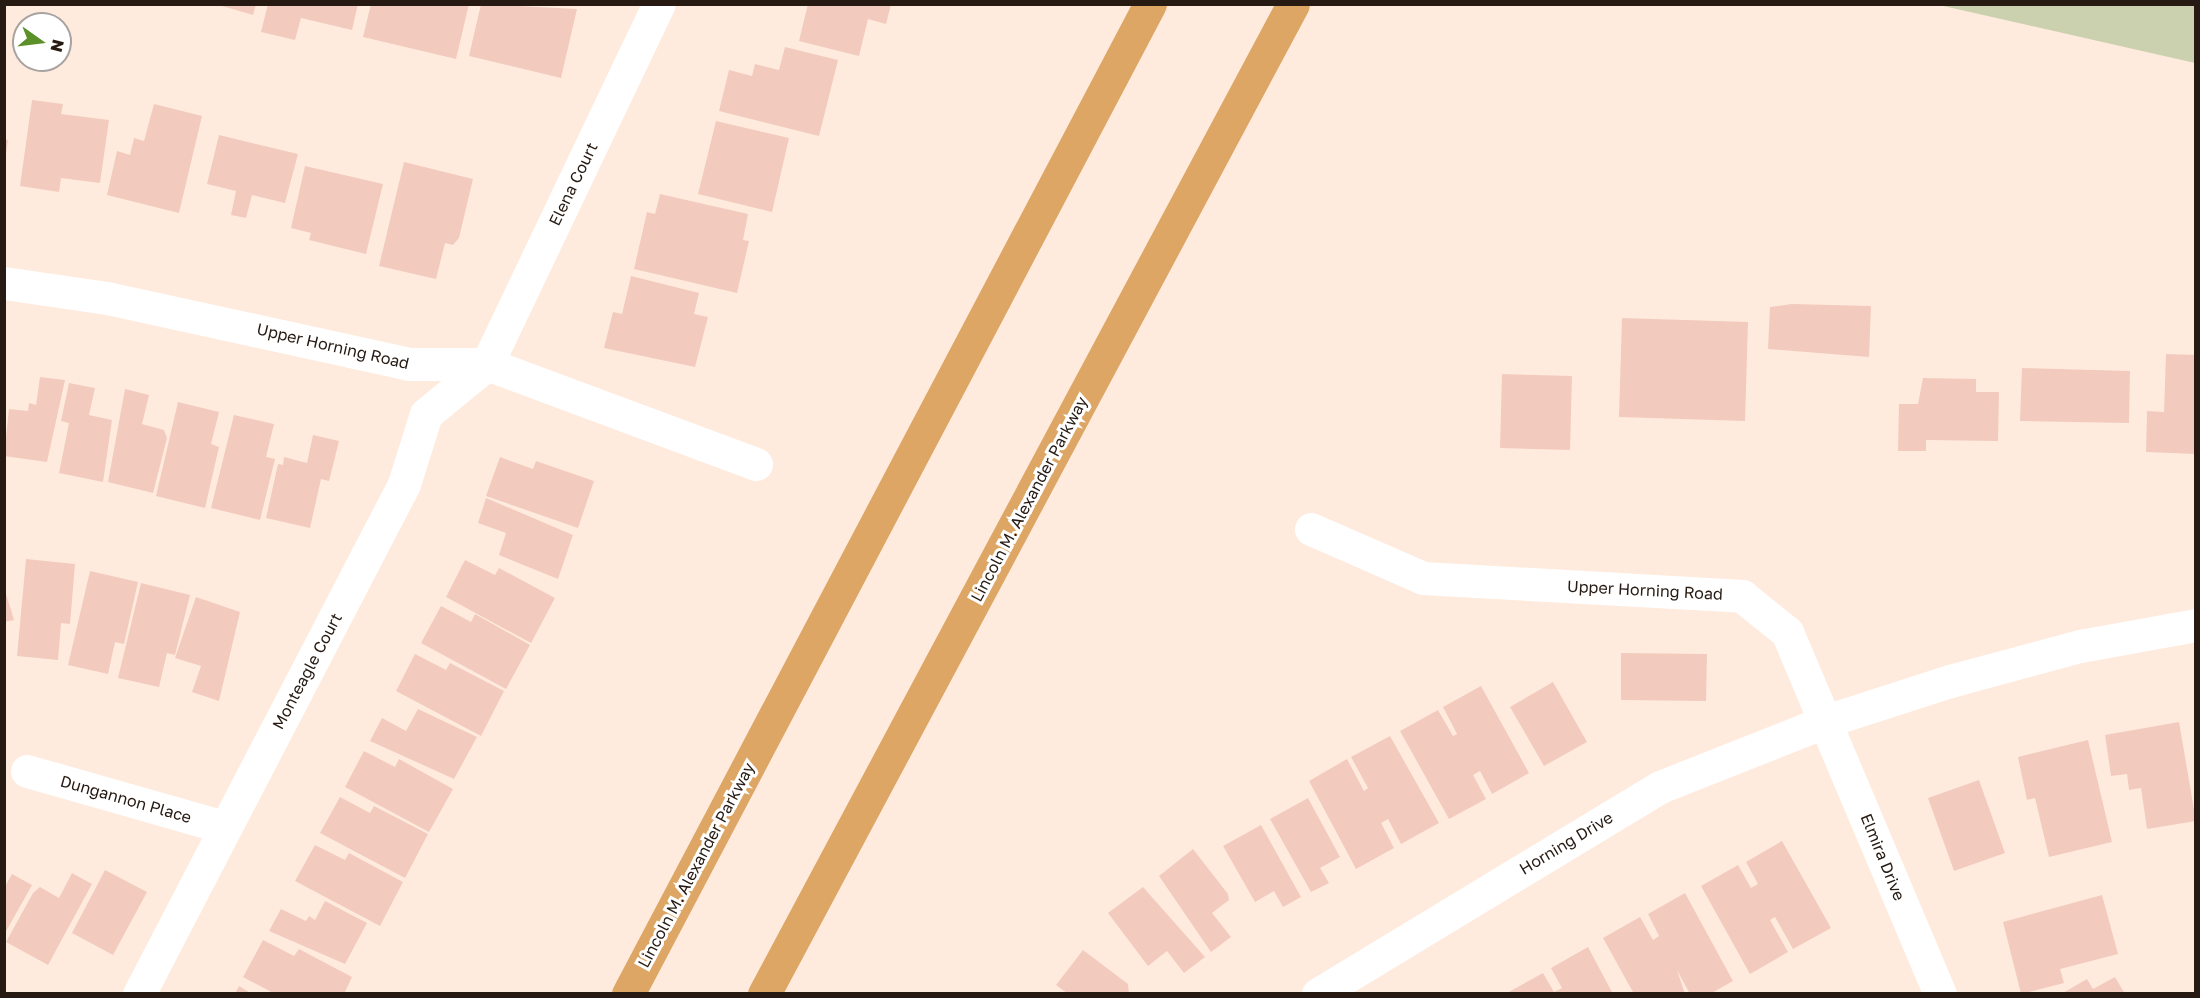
<!DOCTYPE html>
<html>
<head>
<meta charset="utf-8">
<style>
  body { margin:0 }
  #map { position:relative; width:2200px; height:998px; overflow:hidden; background:#ffebdd; font-family:"Golos Text",sans-serif }
  div>[style] { position:absolute }
  [style*='--x'] { left:calc(var(--x)*1px); top:calc(var(--y)*1px); width:calc(var(--w)*1px); rotate:calc(var(--a)*1deg) }
  .green>* { inset:0; background:#cbd0ae }
  .building>* { inset:0; background:#f2cbbe }
  .minor>* { height:33px; margin:-16.5px; padding:0 16.5px; transform-origin:16.5px; border-radius:16.5px; background:#fff }
  .motorway>* { height:33px; margin:-16.5px; padding:0 16.5px; transform-origin:16.5px; border-radius:16.5px; background:#dda665 }
  span { translate:-50% -50%; white-space:nowrap; text-align:center; line-height:1.15; -webkit-text-stroke:6px #fff; paint-order:stroke }
  .street-label { font-size:16px; color:#261a12 }
  .frame { position:absolute; inset:0; border:6px solid #261a12; pointer-events:none }
  .north { position:absolute; left:12px; top:12px; width:60px; height:60px; box-sizing:border-box; background:#fff; border:2px solid #a8a3a0; border-radius:50%; rotate:104deg; font-size:16px; font-weight:700; line-height:24px; text-align:center; color:#261a12 }
  .north::after { content:''; display:block; margin:auto; width:21px; height:27px; background:#5c9029; clip-path:polygon(50% 0,100% 100%,50% 72%,0 100%) }
</style>
</head>
<body>
<div id="map">
  <div class="green">
    <i style="clip-path:polygon(1939px 5px,2195px 5px,2195px 63px)"></i>
  </div>
  <div class="building">
    <i style="clip-path:polygon(215px 4px,256px 4px,253px 15px)"></i>
    <i style="clip-path:polygon(268px 4px,358px 4px,352px 30px,301px 18px,295px 40px,261px 32px)"></i>
    <i style="clip-path:polygon(371px 4px,469px 4px,456px 59px,363px 37px)"></i>
    <i style="clip-path:polygon(481px 4px,577px 9px,561px 78px,469px 56px)"></i>
    <i style="clip-path:polygon(808px 4px,891px 4px,886px 24px,868px 19px,859px 56px,799px 41px)"></i>
    <i style="clip-path:polygon(785px 47px,838px 60px,819px 136px,719px 111px,729px 70px,752px 76px,755px 64px,779px 70px)"></i>
    <i style="clip-path:polygon(32px 100px,63px 104px,61px 114px,109px 120px,100px 183px,61px 178px,59px 192px,20px 186px)"></i>
    <i style="clip-path:polygon(154px 104px,202px 116px,179px 213px,107px 195px,117px 151px,130px 155px,134px 138px,144px 141px)"></i>
    <i style="clip-path:polygon(716px 121px,789px 138px,772px 212px,698px 194px)"></i>
    <i style="clip-path:polygon(219px 135px,298px 154px,285px 203px,252px 195px,246px 218px,231px 215px,236px 191px,207px 184px)"></i>
    <i style="clip-path:polygon(4px 139px,8px 140px,6px 154px,4px 154px)"></i>
    <i style="clip-path:polygon(404px 162px,473px 179px,459px 238px,453px 245px,445px 243px,436px 279px,379px 266px)"></i>
    <i style="clip-path:polygon(305px 166px,383px 184px,366px 254px,309px 240px,311px 233px,291px 228px)"></i>
    <i style="clip-path:polygon(660px 194px,748px 214px,743px 240px,749px 241px,737px 293px,634px 269px,647px 212px,655px 214px)"></i>
    <i style="clip-path:polygon(631px 276px,699px 293px,694px 314px,708px 317px,695px 367px,604px 348px,613px 312px,622px 314px)"></i>
    <i style="clip-path:polygon(1792px 304px,1871px 306px,1869px 357px,1768px 349px,1770px 307px)"></i>
    <i style="clip-path:polygon(1622px 318px,1748px 322px,1745px 421px,1619px 417px)"></i>
    <i style="clip-path:polygon(2166px 354px,2196px 355px,2196px 454px,2146px 452px,2147px 411px,2164px 412px)"></i>
    <i style="clip-path:polygon(2022px 368px,2130px 371px,2129px 423px,2020px 421px)"></i>
    <i style="clip-path:polygon(1502px 374px,1572px 376px,1570px 450px,1500px 448px)"></i>
    <i style="clip-path:polygon(40px 377px,65px 380px,47px 462px,4px 456px,9px 409px,28px 411px,29px 403px,36px 405px)"></i>
    <i style="clip-path:polygon(1923px 378px,1976px 379px,1976px 392px,1999px 392px,1998px 441px,1926px 440px,1926px 451px,1898px 451px,1899px 404px,1918px 404px)"></i>
    <i style="clip-path:polygon(69px 383px,95px 388px,89px 415px,112px 420px,103px 482px,59px 473px,69px 423px,61px 421px)"></i>
    <i style="clip-path:polygon(125px 389px,149px 395px,142px 424px,164px 430px,167px 438px,153px 493px,108px 482px)"></i>
    <i style="clip-path:polygon(178px 402px,219px 412px,211px 444px,219px 447px,205px 508px,156px 496px)"></i>
    <i style="clip-path:polygon(234px 415px,274px 424px,266px 457px,275px 459px,260px 520px,211px 508px)"></i>
    <i style="clip-path:polygon(313px 435px,339px 441px,329px 481px,321px 479px,310px 528px,266px 518px,278px 464px,283px 465px,284px 457px,307px 463px)"></i>
    <i style="clip-path:polygon(500px 457px,533px 469px,536px 461px,594px 481px,578px 528px,486px 496px)"></i>
    <i style="clip-path:polygon(486px 498px,573px 535px,558px 579px,499px 555px,506px 533px,478px 523px)"></i>
    <i style="clip-path:polygon(26px 559px,75px 564px,70px 624px,61px 623px,58px 660px,17px 656px)"></i>
    <i style="clip-path:polygon(465px 560px,495px 575px,499px 568px,555px 598px,531px 643px,446px 597px)"></i>
    <i style="clip-path:polygon(90px 571px,138px 582px,124px 644px,115px 642px,108px 674px,68px 665px)"></i>
    <i style="clip-path:polygon(141px 583px,190px 595px,175px 655px,167px 653px,159px 687px,118px 678px)"></i>
    <i style="clip-path:polygon(4px 587px,14px 620px,4px 622px)"></i>
    <i style="clip-path:polygon(196px 597px,240px 612px,219px 701px,192px 692px,201px 666px,175px 658px)"></i>
    <i style="clip-path:polygon(441px 606px,471px 622px,475px 614px,530px 645px,506px 689px,421px 643px)"></i>
    <i style="clip-path:polygon(1621px 653px,1707px 654px,1706px 701px,1621px 700px)"></i>
    <i style="clip-path:polygon(415px 654px,446px 670px,450px 663px,504px 691px,481px 736px,396px 691px)"></i>
    <i style="clip-path:polygon(1553px 682px,1587px 742px,1544px 766px,1510px 707px)"></i>
    <i style="clip-path:polygon(1481px 686px,1529px 773px,1492px 794px,1480px 771px,1473px 775px,1486px 799px,1449px 819px,1400px 731px,1438px 710px,1453px 736px,1457px 734px,1443px 707px)"></i>
    <i style="clip-path:polygon(418px 709px,477px 737px,454px 779px,370px 741px,382px 718px,406px 731px)"></i>
    <i style="clip-path:polygon(2179px 722px,2196px 821px,2147px 829px,2141px 788px,2129px 790px,2127px 774px,2111px 776px,2105px 735px)"></i>
    <i style="clip-path:polygon(1390px 736px,1439px 823px,1401px 844px,1388px 819px,1381px 823px,1394px 848px,1356px 869px,1309px 781px,1347px 759px,1364px 791px,1368px 788px,1351px 757px)"></i>
    <i style="clip-path:polygon(2088px 740px,2112px 842px,2049px 857px,2035px 798px,2027px 800px,2018px 757px)"></i>
    <i style="clip-path:polygon(364px 751px,395px 767px,399px 759px,453px 789px,429px 832px,345px 787px)"></i>
    <i style="clip-path:polygon(1979px 780px,2005px 853px,1954px 871px,1928px 798px)"></i>
    <i style="clip-path:polygon(340px 797px,370px 813px,374px 806px,428px 834px,405px 878px,320px 833px)"></i>
    <i style="clip-path:polygon(1308px 798px,1340px 857px,1320px 868px,1329px 883px,1311px 892px,1270px 819px)"></i>
    <i style="clip-path:polygon(1261px 825px,1301px 897px,1283px 907px,1274px 891px,1255px 902px,1223px 846px)"></i>
    <i style="clip-path:polygon(1782px 841px,1831px 928px,1793px 949px,1775px 917px,1770px 920px,1788px 952px,1750px 974px,1701px 886px,1738px 865px,1751px 888px,1758px 884px,1746px 862px)"></i>
    <i style="clip-path:polygon(315px 845px,345px 860px,349px 853px,403px 882px,380px 926px,295px 881px)"></i>
    <i style="clip-path:polygon(1193px 849px,1228px 894px,1229px 900px,1212px 913px,1231px 937px,1211px 952px,1159px 876px)"></i>
    <i style="clip-path:polygon(105px 870px,147px 892px,113px 955px,72px 933px)"></i>
    <i style="clip-path:polygon(72px 873px,92px 884px,48px 965px,6px 942px,33px 893px,40px 887px,59px 898px)"></i>
    <i style="clip-path:polygon(12px 874px,32px 885px,4px 935px,4px 888px)"></i>
    <i style="clip-path:polygon(1143px 887px,1205px 957px,1184px 973px,1167px 951px,1148px 966px,1108px 913px)"></i>
    <i style="clip-path:polygon(1685px 893px,1733px 981px,1710px 994px,1690px 994px,1677px 970px,1685px 994px,1634px 994px,1603px 938px,1640px 917px,1653px 940px,1659px 936px,1648px 914px)"></i>
    <i style="clip-path:polygon(2102px 895px,2118px 954px,2060px 969px,2064px 983px,2021px 994px,2003px 922px)"></i>
    <i style="clip-path:polygon(325px 901px,367px 923px,345px 964px,269px 931px,281px 909px,306px 921px,309px 916px,315px 920px)"></i>
    <i style="clip-path:polygon(263px 940px,294px 956px,299px 949px,352px 977px,344px 994px,275px 994px,243px 977px)"></i>
    <i style="clip-path:polygon(1588px 947px,1613px 994px,1505px 994px,1543px 973px,1554px 992px,1562px 988px,1551px 968px)"></i>
    <i style="clip-path:polygon(1083px 950px,1128px 984px,1129px 994px,1068px 994px,1056px 985px)"></i>
    <i style="clip-path:polygon(2115px 977px,2125px 994px,2061px 994px,2087px 979px,2093px 989px)"></i>
    <i style="clip-path:polygon(239px 986px,252px 994px,235px 994px)"></i>
  </div>
  <div class="minor">
    <i style="--x:4;--y:283;--w:104;--a:8.3"></i>
    <i style="--x:107;--y:298;--w:309;--a:12.3"></i>
    <i style="--x:409;--y:364;--w:78;--a:0"></i>
    <i style="--x:487;--y:364;--w:287;--a:20.4"></i>
    <i style="--x:1311;--y:529;--w:122;--a:23.6"></i>
    <i style="--x:1423;--y:578;--w:320;--a:3.2"></i>
    <i style="--x:1742;--y:596;--w:58;--a:38.7"></i>
    <i style="--x:1787;--y:632;--w:393;--a:67.1"></i>
    <i style="--x:27;--y:771;--w:205;--a:15.9"></i>
    <i style="--x:139;--y:994;--w:575;--a:-62.54"></i>
    <i style="--x:404;--y:484;--w:73;--a:-72.6"></i>
    <i style="--x:426;--y:414;--w:79;--a:-39.3"></i>
    <i style="--x:487;--y:364;--w:399;--a:-64.5"></i>
    <i style="--x:1318;--y:994;--w:400;--a:-31.2"></i>
    <i style="--x:1660;--y:787;--w:182;--a:-21.6"></i>
    <i style="--x:1829;--y:720;--w:127;--a:-17.9"></i>
    <i style="--x:1950;--y:681;--w:135;--a:-15.1"></i>
    <i style="--x:2080;--y:646;--w:118;--a:-10.3"></i>
  </div>
  <div class="motorway">
    <i style="--x:628;--y:994;--w:1119;--a:-62.2"></i>
    <i style="--x:764;--y:994;--w:1122;--a:-61.88"></i>
  </div>
  <div class="street-label">
    <span style="left:573px;top:184px;rotate:-64deg">Elena Court</span>
    <span style="left:333px;top:346px;rotate:13deg">Upper Horning Road</span>
    <span style="left:1029px;top:499px;rotate:-62deg">Lincoln M. Alexander Parkway</span>
    <span style="left:1645px;top:590px;rotate:3deg">Upper Horning Road</span>
    <span style="left:307px;top:671px;rotate:-62deg">Monteagle Court</span>
    <span style="left:126px;top:799px;rotate:16deg">Dungannon Place</span>
    <span style="left:1566px;top:843px;rotate:-31deg">Horning Drive</span>
    <span style="left:1883px;top:857px;rotate:68deg">Elmira Drive</span>
    <span style="left:696px;top:865px;rotate:-62deg">Lincoln M. Alexander Parkway</span>
  </div>
  <div class="frame"></div>
  <div class="north">N</div>
</div>
</body>
</html>
